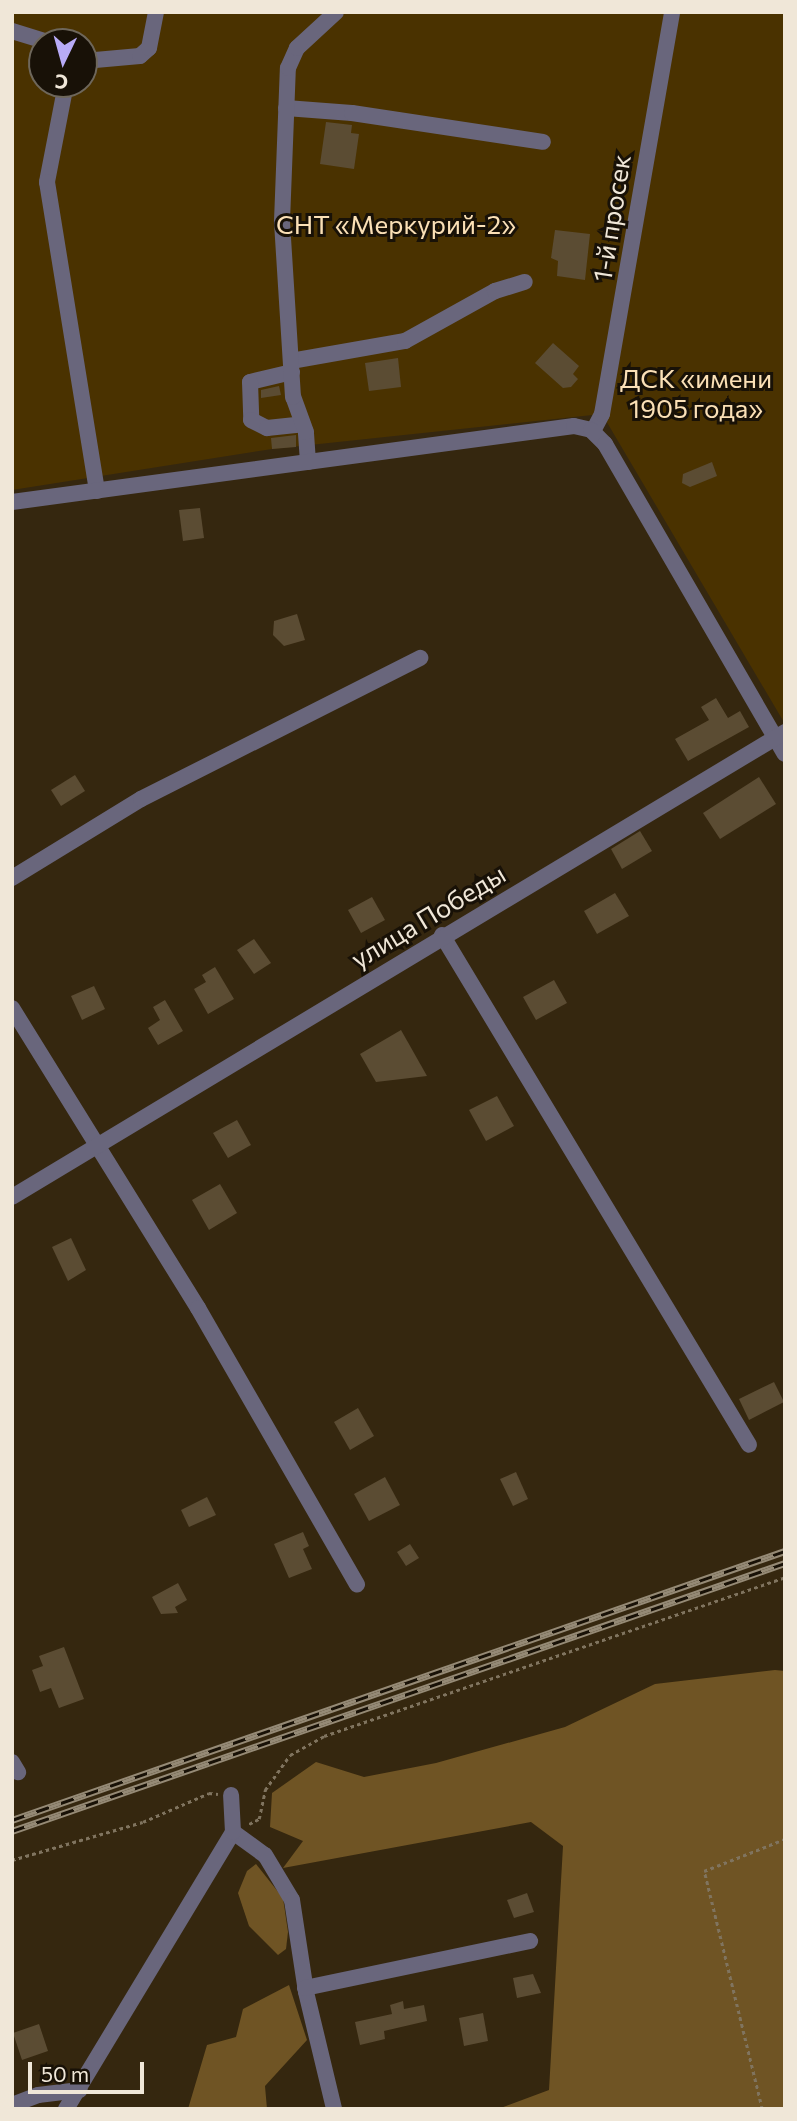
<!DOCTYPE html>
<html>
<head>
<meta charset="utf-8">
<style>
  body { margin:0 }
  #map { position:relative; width:797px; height:2121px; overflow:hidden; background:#35270f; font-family:Commissioner,sans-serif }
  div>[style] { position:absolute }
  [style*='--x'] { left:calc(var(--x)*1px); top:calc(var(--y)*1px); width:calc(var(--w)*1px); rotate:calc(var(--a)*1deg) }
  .green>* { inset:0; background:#4a3200 }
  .forest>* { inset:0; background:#6f5424 }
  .building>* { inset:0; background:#5b4c33 }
  .path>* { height:2.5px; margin-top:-1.25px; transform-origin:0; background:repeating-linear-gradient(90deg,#80745f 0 3.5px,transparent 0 7px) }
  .minor>* { height:16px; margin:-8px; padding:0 8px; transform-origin:8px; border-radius:8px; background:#69667c }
  .rail>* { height:7px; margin-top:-3.5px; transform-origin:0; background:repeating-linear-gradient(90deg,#181107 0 13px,#958a76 0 26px); box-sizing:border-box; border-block:2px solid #958a76 }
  span { translate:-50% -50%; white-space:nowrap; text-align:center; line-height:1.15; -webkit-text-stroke:6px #181107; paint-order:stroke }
  .street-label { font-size:26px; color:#f0e7d8 }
  .park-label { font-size:26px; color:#fbe0b6 }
  .frame { position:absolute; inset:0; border:14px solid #f0e7d8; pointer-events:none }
  .north { position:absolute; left:28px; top:28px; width:70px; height:70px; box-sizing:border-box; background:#181107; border:2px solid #6e675b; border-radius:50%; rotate:185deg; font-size:19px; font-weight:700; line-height:28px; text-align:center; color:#f0e7d8 }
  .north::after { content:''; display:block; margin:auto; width:24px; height:32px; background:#b8abf7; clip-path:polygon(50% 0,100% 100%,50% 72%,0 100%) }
  .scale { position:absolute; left:28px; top:2062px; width:116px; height:32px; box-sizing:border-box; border:4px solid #f0e7d8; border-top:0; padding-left:9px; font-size:21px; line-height:24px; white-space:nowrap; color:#f0e7d8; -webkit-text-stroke:5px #181107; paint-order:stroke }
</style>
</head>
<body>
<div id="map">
  <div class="green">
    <i style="clip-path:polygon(evenodd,12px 12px,785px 12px,785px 724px,602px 414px,272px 449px,12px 490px,12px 12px,42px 42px,84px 42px,84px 84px,42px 84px,42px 42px)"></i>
  </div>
  <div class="forest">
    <i style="clip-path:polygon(775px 1670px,785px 1671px,785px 2109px,498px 2109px,549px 2090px,563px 1846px,531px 1822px,283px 1868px,303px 1841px,270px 1827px,272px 1793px,316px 1762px,364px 1777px,436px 1763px,565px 1727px,655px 1684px)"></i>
    <i style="clip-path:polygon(256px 1864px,283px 1898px,288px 1932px,286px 1949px,278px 1955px,249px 1926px,238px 1893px,247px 1871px)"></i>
    <i style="clip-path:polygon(289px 1985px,307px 2040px,265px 2086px,267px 2109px,188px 2109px,207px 2045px,236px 2037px,243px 2009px)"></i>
  </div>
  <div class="building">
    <i style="clip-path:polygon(326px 122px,352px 125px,351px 133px,359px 134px,354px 169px,320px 164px)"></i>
    <i style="clip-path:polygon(555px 230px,590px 234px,585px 280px,557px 276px,558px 261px,551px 258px)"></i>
    <i style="clip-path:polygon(553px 343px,579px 366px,573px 374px,578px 379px,571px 387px,563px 388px,535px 363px)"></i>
    <i style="clip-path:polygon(398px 358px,401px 387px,369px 391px,365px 363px)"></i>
    <i style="clip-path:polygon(279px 386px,281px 395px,261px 398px,261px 390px)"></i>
    <i style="clip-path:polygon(296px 435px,296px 447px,272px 449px,271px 438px)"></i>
    <i style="clip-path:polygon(712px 462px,717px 476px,690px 487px,682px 483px,683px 474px)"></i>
    <i style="clip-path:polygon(200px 508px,204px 538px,183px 541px,179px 510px)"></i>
    <i style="clip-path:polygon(297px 614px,305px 640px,284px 646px,273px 635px,274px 621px)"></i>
    <i style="clip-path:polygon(716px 698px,728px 718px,740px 711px,749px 727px,688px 761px,675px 739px,709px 720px,701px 707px)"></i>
    <i style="clip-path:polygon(75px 775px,85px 791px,61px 806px,51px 790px)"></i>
    <i style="clip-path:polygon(759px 777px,776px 804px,720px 839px,703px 813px)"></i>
    <i style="clip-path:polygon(640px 831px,652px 851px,622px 869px,611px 849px)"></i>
    <i style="clip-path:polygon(615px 893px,629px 916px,597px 934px,584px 911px)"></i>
    <i style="clip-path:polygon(372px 897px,385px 920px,361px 933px,348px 910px)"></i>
    <i style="clip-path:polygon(254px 939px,271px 963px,254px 974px,237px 950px)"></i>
    <i style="clip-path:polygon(215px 967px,234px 999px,208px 1014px,194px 989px,206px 982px,202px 975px)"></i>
    <i style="clip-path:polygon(554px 980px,567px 1003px,536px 1020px,523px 997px)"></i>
    <i style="clip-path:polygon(94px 986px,105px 1009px,82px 1020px,71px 996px)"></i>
    <i style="clip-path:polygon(165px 1000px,183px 1031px,158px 1045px,148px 1028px,160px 1020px,153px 1007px)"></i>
    <i style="clip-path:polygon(401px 1030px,427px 1076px,376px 1082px,360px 1054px)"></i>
    <i style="clip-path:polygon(497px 1096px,514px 1126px,486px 1141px,469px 1110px)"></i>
    <i style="clip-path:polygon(237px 1120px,251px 1145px,228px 1158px,213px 1133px)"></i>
    <i style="clip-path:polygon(220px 1184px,237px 1213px,209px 1230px,192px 1200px)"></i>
    <i style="clip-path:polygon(71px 1238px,86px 1270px,68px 1281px,52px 1247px)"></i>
    <i style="clip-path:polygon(774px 1382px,784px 1402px,749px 1420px,739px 1399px)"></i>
    <i style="clip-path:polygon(358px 1408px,374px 1436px,350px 1450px,334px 1422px)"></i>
    <i style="clip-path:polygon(516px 1472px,528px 1499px,513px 1506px,500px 1479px)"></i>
    <i style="clip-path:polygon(385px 1477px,400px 1505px,369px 1521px,354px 1494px)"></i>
    <i style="clip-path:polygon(207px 1497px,216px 1515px,189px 1527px,181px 1510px)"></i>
    <i style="clip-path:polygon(303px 1532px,309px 1546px,303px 1549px,312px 1569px,289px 1578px,274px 1544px)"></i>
    <i style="clip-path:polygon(410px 1544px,419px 1558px,406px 1566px,397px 1552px)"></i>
    <i style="clip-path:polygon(178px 1583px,187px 1600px,175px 1607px,178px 1613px,161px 1614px,152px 1597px)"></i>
    <i style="clip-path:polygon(64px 1647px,84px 1699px,59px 1708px,51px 1688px,40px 1692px,32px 1670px,43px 1666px,39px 1656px)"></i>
    <i style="clip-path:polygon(527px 1893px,534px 1912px,514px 1918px,507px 1900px)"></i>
    <i style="clip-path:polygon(533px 1974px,541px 1993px,517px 1998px,513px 1978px)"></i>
    <i style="clip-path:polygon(403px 2001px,404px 2009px,424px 2005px,427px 2021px,384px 2031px,385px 2039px,360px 2045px,355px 2022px,392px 2014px,390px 2005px)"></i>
    <i style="clip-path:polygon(483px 2013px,488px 2041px,464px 2046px,459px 2018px)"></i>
    <i style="clip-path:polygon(39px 2024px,48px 2051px,22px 2060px,13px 2033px)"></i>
  </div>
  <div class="path">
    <i style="--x:249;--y:1824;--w:11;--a:-27"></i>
    <i style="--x:259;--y:1819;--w:30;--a:-78"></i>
    <i style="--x:265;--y:1790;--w:43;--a:-54.5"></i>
    <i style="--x:290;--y:1755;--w:39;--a:-29"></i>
    <i style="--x:324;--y:1736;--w:488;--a:-19"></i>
    <i style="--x:12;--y:1860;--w:136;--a:-16.2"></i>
    <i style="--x:143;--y:1822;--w:72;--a:-23.7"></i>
    <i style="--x:209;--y:1793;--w:9;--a:6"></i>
    <i style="--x:762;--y:2109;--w:245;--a:-103.7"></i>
    <i style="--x:704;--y:1871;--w:87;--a:-21.6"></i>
  </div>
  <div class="minor">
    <i style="--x:12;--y:31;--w:37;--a:17"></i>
    <i style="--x:84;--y:61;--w:56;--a:-5.1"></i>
    <i style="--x:140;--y:56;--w:12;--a:-42"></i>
    <i style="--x:149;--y:48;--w:37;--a:-79"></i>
    <i style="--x:66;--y:84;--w:100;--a:101"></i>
    <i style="--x:47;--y:182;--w:313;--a:80.8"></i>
    <i style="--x:286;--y:108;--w:66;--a:4.3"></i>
    <i style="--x:352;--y:113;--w:193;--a:8.6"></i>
    <i style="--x:291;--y:361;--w:116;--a:-10"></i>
    <i style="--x:405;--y:341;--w:103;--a:-29.1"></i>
    <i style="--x:495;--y:291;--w:31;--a:-17"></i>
    <i style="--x:292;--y:372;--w:43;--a:166.6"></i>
    <i style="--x:250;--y:382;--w:38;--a:88"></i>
    <i style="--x:251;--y:420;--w:18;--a:27"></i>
    <i style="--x:267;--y:428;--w:36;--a:-6"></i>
    <i style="--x:593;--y:431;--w:19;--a:-62"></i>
    <i style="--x:602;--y:414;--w:408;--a:-80.1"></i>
    <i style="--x:308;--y:462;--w:30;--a:-94"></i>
    <i style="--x:306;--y:432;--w:37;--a:-110"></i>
    <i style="--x:293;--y:397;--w:176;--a:-93.6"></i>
    <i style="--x:282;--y:221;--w:153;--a:-87.8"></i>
    <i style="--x:288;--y:68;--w:22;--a:-66"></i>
    <i style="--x:297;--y:48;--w:53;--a:-42.7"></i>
    <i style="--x:12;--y:502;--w:567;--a:-7.7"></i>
    <i style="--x:574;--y:426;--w:17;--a:13"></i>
    <i style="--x:591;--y:430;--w:20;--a:45"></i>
    <i style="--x:605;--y:444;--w:358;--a:59.9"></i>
    <i style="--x:12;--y:878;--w:151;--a:-31.5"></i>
    <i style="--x:141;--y:799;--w:313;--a:-26.8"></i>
    <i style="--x:442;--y:935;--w:595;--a:58.95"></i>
    <i style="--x:12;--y:1008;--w:353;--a:58.2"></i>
    <i style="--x:198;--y:1308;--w:319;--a:60.1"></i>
    <i style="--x:12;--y:1197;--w:902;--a:-31.03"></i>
    <i style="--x:12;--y:1762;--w:12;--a:59"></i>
    <i style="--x:233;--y:1832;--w:39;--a:36"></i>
    <i style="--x:265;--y:1855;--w:52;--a:59"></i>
    <i style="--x:292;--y:1900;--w:93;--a:81.3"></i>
    <i style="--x:306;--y:1992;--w:120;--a:76.5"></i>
    <i style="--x:305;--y:1988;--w:230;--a:-11.8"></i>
    <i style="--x:12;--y:2105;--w:28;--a:-21"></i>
    <i style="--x:38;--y:2095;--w:42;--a:-6.8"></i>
    <i style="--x:66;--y:2109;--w:323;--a:-58.9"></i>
    <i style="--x:233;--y:1832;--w:37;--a:-93"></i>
  </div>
  <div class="rail">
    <i style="--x:12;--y:1820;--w:818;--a:-19.19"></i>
    <i style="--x:12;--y:1831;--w:818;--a:-19.12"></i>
  </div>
  <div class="street-label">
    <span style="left:611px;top:218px;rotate:-81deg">1-й просек</span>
    <span style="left:428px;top:916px;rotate:-31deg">улица Победы</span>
  </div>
  <div class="park-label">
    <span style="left:396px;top:224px">СНТ «Меркурий-2»</span>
    <span style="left:696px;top:393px">ДСК «имени<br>1905 года»</span>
  </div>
  <div class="frame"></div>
  <div class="north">С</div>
  <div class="scale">50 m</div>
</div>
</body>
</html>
